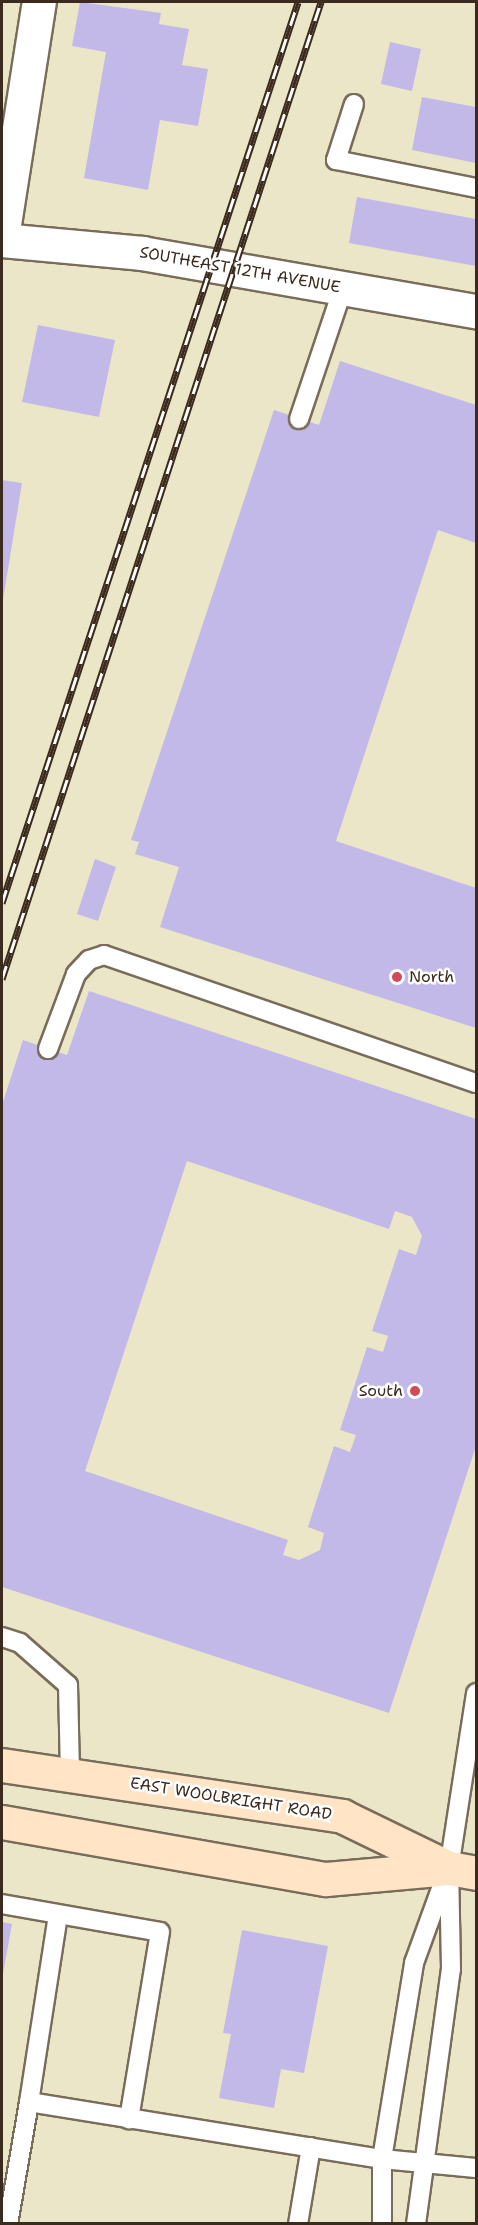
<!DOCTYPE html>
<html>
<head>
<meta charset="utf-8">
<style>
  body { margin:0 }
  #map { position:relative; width:478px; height:2225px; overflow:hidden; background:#ece6c8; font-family:"Shantell Sans",sans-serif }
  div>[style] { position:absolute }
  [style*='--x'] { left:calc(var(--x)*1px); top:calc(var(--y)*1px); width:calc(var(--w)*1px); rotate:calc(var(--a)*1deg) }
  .building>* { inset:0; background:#c2b9e8 }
  .roads { filter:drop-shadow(2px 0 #796c5a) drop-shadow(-2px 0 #796c5a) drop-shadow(0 2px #796c5a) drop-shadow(0 -2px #796c5a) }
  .service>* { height:18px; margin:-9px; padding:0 9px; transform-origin:9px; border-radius:9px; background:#fff }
  .minor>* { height:33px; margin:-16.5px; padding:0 16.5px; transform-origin:16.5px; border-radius:16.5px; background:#fff }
  .secondary>* { height:33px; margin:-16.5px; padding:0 16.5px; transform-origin:16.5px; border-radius:16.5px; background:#ffe4c6 }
  .rail>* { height:7px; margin-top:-3.5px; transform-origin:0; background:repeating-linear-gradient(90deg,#fff 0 14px,#3b2a1e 0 28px); box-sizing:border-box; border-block:2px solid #3b2a1e }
  .dots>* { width:16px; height:16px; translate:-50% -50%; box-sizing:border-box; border:3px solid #fff; border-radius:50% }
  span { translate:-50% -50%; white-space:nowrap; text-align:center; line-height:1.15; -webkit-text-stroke:5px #fff; paint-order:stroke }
  .street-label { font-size:16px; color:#3b2a1e }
  .poi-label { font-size:16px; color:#3b2a1e }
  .left { translate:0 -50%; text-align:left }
  .right { translate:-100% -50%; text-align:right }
  .frame { position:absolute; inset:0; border:3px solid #3b2a1e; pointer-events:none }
</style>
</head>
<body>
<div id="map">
  <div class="building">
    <i style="clip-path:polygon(80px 2px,161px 13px,159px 24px,189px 29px,182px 65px,208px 69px,198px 126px,160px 120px,148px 190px,84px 178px,106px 52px,72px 46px)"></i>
    <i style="clip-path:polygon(390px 42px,421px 49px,412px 91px,381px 84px)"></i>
    <i style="clip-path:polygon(422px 97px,476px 107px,476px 163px,412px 150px)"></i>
    <i style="clip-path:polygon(357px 197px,476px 219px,476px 266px,349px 243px)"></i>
    <i style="clip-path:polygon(38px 325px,115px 340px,99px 417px,22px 402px)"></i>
    <i style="clip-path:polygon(340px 361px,476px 405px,476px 543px,438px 530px,336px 841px,476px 888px,476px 1028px,160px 927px,179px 867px,135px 854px,139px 842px,131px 840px,274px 410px,319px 425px)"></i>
    <i style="clip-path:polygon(2px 480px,22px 483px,3px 600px,2px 600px)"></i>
    <i style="clip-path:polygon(95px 859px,116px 867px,98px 921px,77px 914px)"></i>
    <i style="clip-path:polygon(evenodd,89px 991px,476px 1119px,476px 1446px,389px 1713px,2px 1587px,2px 1105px,23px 1040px,67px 1055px,89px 991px,187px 1161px,389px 1229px,395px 1211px,412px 1217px,422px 1236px,416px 1255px,399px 1249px,372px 1331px,388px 1336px,383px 1352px,367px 1347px,340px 1430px,356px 1435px,350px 1452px,334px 1446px,308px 1527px,324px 1533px,320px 1550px,299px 1560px,283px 1555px,288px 1540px,85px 1471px,187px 1161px)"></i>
    <i style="clip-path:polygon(2px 1922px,12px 1924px,3px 1974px,2px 1974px)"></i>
    <i style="clip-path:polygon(242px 1930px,328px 1946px,304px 2073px,281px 2069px,274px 2108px,219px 2098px,231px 2034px,223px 2033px)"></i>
  </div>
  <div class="roads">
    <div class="service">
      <i style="--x:354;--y:104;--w:59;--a:107.8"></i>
      <i style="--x:336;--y:160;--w:143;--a:11.3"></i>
      <i style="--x:299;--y:419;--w:138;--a:-71.4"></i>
      <i style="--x:48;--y:1049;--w:80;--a:-69.5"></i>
      <i style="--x:76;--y:974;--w:19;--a:-47"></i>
      <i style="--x:89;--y:960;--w:16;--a:-18"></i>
      <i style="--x:104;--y:955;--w:393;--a:19"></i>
      <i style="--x:2;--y:1637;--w:19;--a:18"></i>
      <i style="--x:20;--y:1643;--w:64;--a:41.2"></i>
      <i style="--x:68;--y:1685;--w:90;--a:88.7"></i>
      <i style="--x:2;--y:1904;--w:160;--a:10"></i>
      <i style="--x:160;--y:1932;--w:190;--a:99.4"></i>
      <i style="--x:58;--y:1915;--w:189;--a:98.8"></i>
      <i style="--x:29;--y:2102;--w:358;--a:9.2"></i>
      <i style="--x:382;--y:2159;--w:94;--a:5.5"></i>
      <i style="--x:8;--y:2224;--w:124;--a:-80.2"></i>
      <i style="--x:298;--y:2224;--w:78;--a:-80.4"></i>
      <i style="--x:382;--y:2224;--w:65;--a:-90"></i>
      <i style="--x:382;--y:2159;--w:199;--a:-80.7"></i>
      <i style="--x:414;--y:1963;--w:90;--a:-70"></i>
      <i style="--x:416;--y:2224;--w:257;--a:-82.2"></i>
      <i style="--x:451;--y:1969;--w:101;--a:-91.1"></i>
      <i style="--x:449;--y:1868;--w:177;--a:-81.2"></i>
    </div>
    <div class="minor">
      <i style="--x:2;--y:237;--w:238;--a:-81.1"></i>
      <i style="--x:2;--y:240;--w:141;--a:5.3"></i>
      <i style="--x:142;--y:253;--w:339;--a:9.9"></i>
    </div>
    <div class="secondary">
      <i style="--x:2;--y:1765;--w:344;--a:8.5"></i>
      <i style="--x:342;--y:1816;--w:119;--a:25.9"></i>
      <i style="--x:2;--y:1822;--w:329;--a:10"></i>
      <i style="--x:326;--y:1879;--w:123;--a:-5.1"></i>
      <i style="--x:449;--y:1868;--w:27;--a:10"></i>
    </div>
  </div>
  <div class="rail">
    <i style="--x:2;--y:903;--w:948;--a:-71.81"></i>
    <i style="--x:2;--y:979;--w:1028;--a:-71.92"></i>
  </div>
  <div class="dots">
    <i style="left:397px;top:977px;background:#d1495b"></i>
    <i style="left:415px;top:1391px;background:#d1495b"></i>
  </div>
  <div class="street-label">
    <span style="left:240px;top:270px;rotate:10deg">SOUTHEAST 12TH AVENUE</span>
    <span style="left:231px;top:1799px;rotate:9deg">EAST WOOLBRIGHT ROAD</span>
  </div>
  <div class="poi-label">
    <span class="left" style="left:409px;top:977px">North</span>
    <span class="right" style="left:403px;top:1391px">South</span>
  </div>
  <div class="frame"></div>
</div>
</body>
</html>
